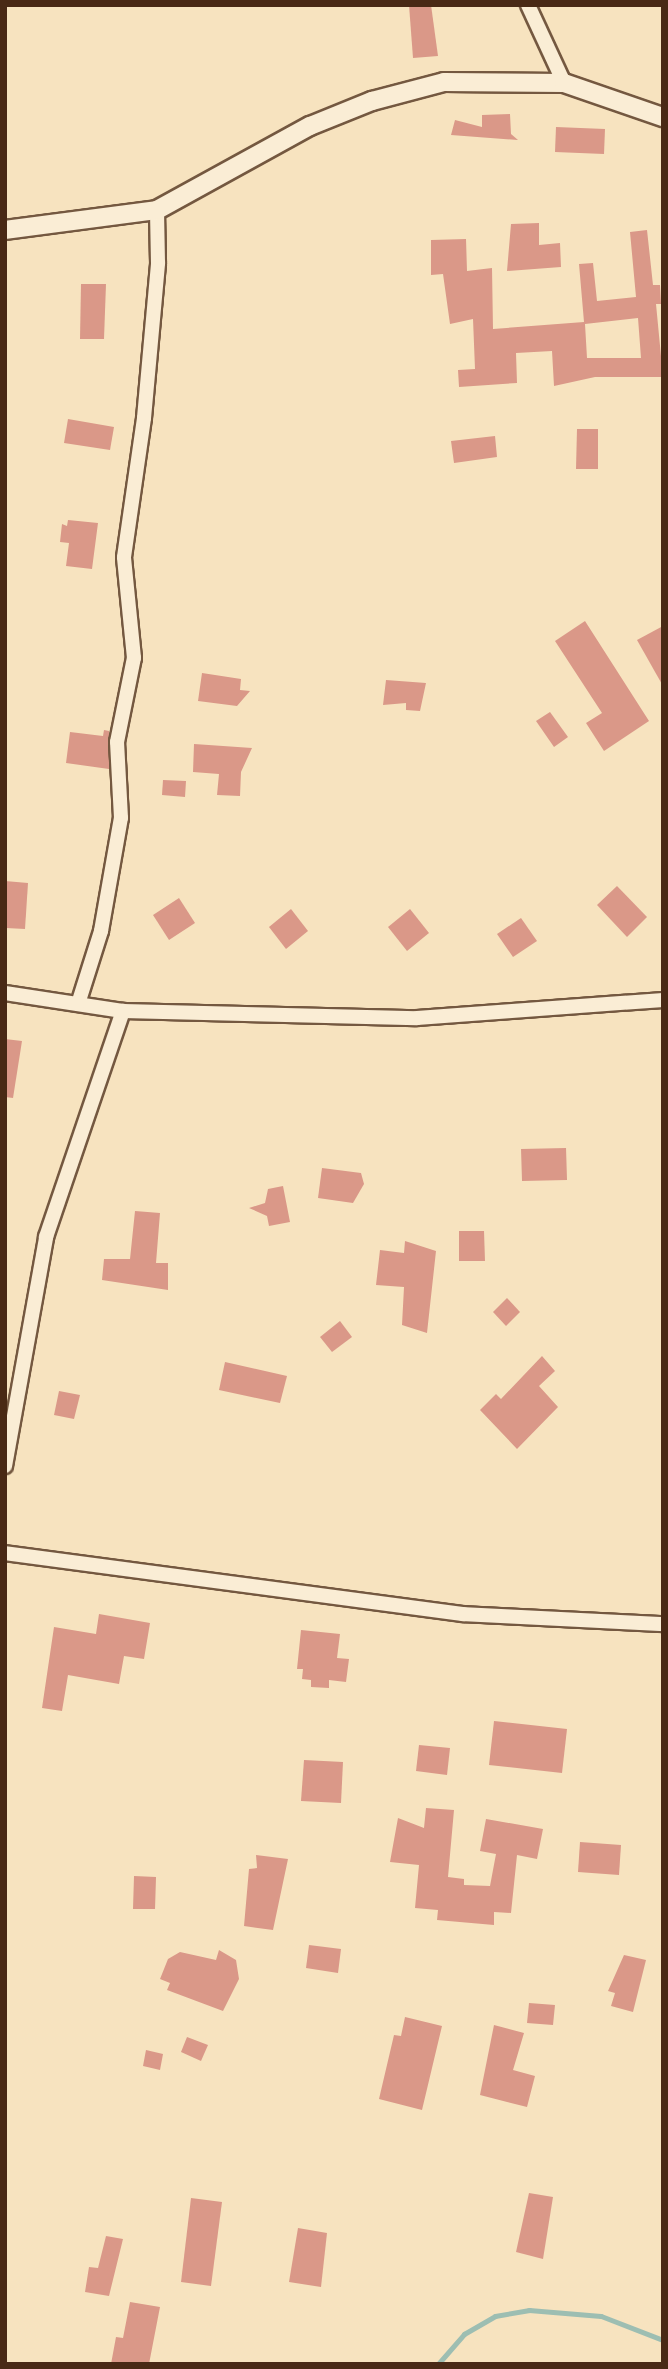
<!DOCTYPE html>
<html>
<head>
<meta charset="utf-8">
<style>
  body { margin:0 }
  #map { position:relative; width:668px; height:2369px; overflow:hidden; background:#f7e3bf; font-family:Vollkorn,serif }
  div>[style] { position:absolute }
  [style*='--x'] { left:calc(var(--x)*1px); top:calc(var(--y)*1px); width:calc(var(--w)*1px); rotate:calc(var(--a)*1deg) }
  .stream>* { height:5px; margin:-2.5px; padding:0 2.5px; transform-origin:2.5px; border-radius:2.5px; background:#9dbeb2 }
  .building>* { inset:0; background:#da9888 }
  .roads { filter:drop-shadow(2px 0 #745840) drop-shadow(-2px 0 #745840) drop-shadow(0 2px #745840) drop-shadow(0 -2px #745840) }
  .minor>* { height:14px; margin:-7px; padding:0 7px; transform-origin:7px; border-radius:7px; background:#faedd5 }
  .tertiary>* { height:18px; margin:-9px; padding:0 9px; transform-origin:9px; border-radius:9px; background:#faedd5 }
  span { translate:-50% -50%; white-space:nowrap; text-align:center; line-height:1.15; -webkit-text-stroke:5px #faedd5; paint-order:stroke }
  .frame { position:absolute; inset:0; border:7px solid #492915; pointer-events:none }
</style>
</head>
<body>
<div id="map">
  <div class="stream">
    <i style="--x:438;--y:2364;--w:40;--a:-49"></i>
    <i style="--x:464;--y:2334;--w:36;--a:-30"></i>
    <i style="--x:495;--y:2316;--w:35;--a:-10"></i>
    <i style="--x:529;--y:2310;--w:72;--a:4.8"></i>
    <i style="--x:601;--y:2316;--w:66;--a:21.2"></i>
  </div>
  <div class="building">
    <i style="clip-path:polygon(409px 5px,431px 5px,438px 56px,413px 58px)"></i>
    <i style="clip-path:polygon(510px 114px,511px 134px,518px 140px,451px 135px,455px 120px,482px 127px,482px 115px)"></i>
    <i style="clip-path:polygon(556px 127px,605px 129px,604px 154px,555px 152px)"></i>
    <i style="clip-path:polygon(539px 223px,539px 245px,560px 243px,561px 267px,507px 271px,511px 224px)"></i>
    <i style="clip-path:polygon(evenodd,647px 230px,653px 285px,660px 285px,661px 304px,656px 304px,663px 377px,595px 377px,554px 386px,552px 351px,516px 353px,517px 383px,459px 387px,458px 370px,475px 369px,473px 319px,450px 324px,443px 274px,431px 275px,431px 240px,466px 239px,467px 271px,492px 268px,493px 329px,584px 322px,579px 264px,593px 263px,597px 301px,636px 297px,630px 232px,647px 230px,638px 318px,641px 358px,587px 358px,585px 324px,638px 318px)"></i>
    <i style="clip-path:polygon(81px 284px,106px 284px,104px 339px,80px 339px)"></i>
    <i style="clip-path:polygon(68px 419px,114px 427px,110px 450px,64px 443px)"></i>
    <i style="clip-path:polygon(577px 429px,598px 429px,598px 469px,576px 469px)"></i>
    <i style="clip-path:polygon(495px 436px,497px 457px,454px 463px,451px 441px)"></i>
    <i style="clip-path:polygon(68px 520px,98px 523px,92px 569px,66px 566px,69px 543px,60px 542px,62px 524px,67px 526px)"></i>
    <i style="clip-path:polygon(585px 621px,649px 721px,604px 751px,586px 723px,602px 713px,555px 641px)"></i>
    <i style="clip-path:polygon(663px 626px,663px 686px,637px 640px)"></i>
    <i style="clip-path:polygon(202px 673px,241px 679px,240px 690px,250px 691px,237px 706px,198px 701px)"></i>
    <i style="clip-path:polygon(386px 680px,426px 683px,420px 711px,406px 710px,406px 703px,383px 705px)"></i>
    <i style="clip-path:polygon(550px 712px,568px 737px,554px 747px,536px 721px)"></i>
    <i style="clip-path:polygon(104px 730px,109px 731px,109px 769px,66px 763px,70px 732px,103px 736px)"></i>
    <i style="clip-path:polygon(194px 744px,252px 748px,241px 772px,240px 796px,217px 795px,219px 774px,193px 772px)"></i>
    <i style="clip-path:polygon(163px 780px,186px 781px,185px 797px,162px 795px)"></i>
    <i style="clip-path:polygon(5px 881px,28px 883px,25px 929px,6px 928px)"></i>
    <i style="clip-path:polygon(617px 886px,647px 917px,627px 937px,597px 905px)"></i>
    <i style="clip-path:polygon(179px 898px,195px 923px,169px 940px,153px 915px)"></i>
    <i style="clip-path:polygon(291px 909px,308px 931px,286px 949px,269px 927px)"></i>
    <i style="clip-path:polygon(410px 909px,429px 933px,407px 951px,388px 927px)"></i>
    <i style="clip-path:polygon(521px 918px,537px 941px,513px 957px,497px 934px)"></i>
    <i style="clip-path:polygon(5px 1039px,22px 1041px,13px 1098px,5px 1097px)"></i>
    <i style="clip-path:polygon(566px 1148px,567px 1180px,522px 1181px,521px 1149px)"></i>
    <i style="clip-path:polygon(322px 1168px,361px 1173px,364px 1184px,353px 1203px,318px 1198px)"></i>
    <i style="clip-path:polygon(283px 1186px,290px 1222px,269px 1226px,267px 1216px,249px 1208px,265px 1203px,268px 1189px)"></i>
    <i style="clip-path:polygon(135px 1211px,160px 1213px,156px 1263px,168px 1263px,168px 1290px,102px 1280px,104px 1259px,130px 1259px)"></i>
    <i style="clip-path:polygon(459px 1231px,484px 1231px,485px 1261px,459px 1261px)"></i>
    <i style="clip-path:polygon(405px 1241px,436px 1251px,427px 1333px,402px 1325px,404px 1287px,376px 1285px,380px 1250px,404px 1253px)"></i>
    <i style="clip-path:polygon(507px 1298px,520px 1312px,506px 1326px,493px 1312px)"></i>
    <i style="clip-path:polygon(340px 1321px,352px 1337px,332px 1352px,320px 1337px)"></i>
    <i style="clip-path:polygon(542px 1356px,555px 1371px,539px 1386px,558px 1407px,517px 1449px,480px 1410px,496px 1394px,501px 1399px)"></i>
    <i style="clip-path:polygon(225px 1362px,287px 1376px,280px 1403px,219px 1390px)"></i>
    <i style="clip-path:polygon(59px 1391px,80px 1395px,74px 1419px,54px 1415px)"></i>
    <i style="clip-path:polygon(99px 1614px,150px 1623px,144px 1659px,124px 1656px,119px 1684px,68px 1675px,62px 1711px,42px 1708px,54px 1627px,96px 1634px)"></i>
    <i style="clip-path:polygon(301px 1630px,340px 1634px,337px 1658px,349px 1659px,346px 1682px,329px 1680px,329px 1688px,311px 1687px,311px 1680px,302px 1679px,303px 1669px,297px 1669px)"></i>
    <i style="clip-path:polygon(494px 1721px,567px 1729px,562px 1773px,489px 1765px)"></i>
    <i style="clip-path:polygon(419px 1745px,450px 1748px,447px 1775px,416px 1771px)"></i>
    <i style="clip-path:polygon(304px 1760px,343px 1762px,341px 1803px,301px 1801px)"></i>
    <i style="clip-path:polygon(426px 1808px,454px 1810px,448px 1877px,464px 1879px,464px 1885px,490px 1886px,496px 1854px,480px 1851px,486px 1819px,543px 1829px,537px 1859px,517px 1855px,511px 1913px,494px 1912px,494px 1925px,437px 1920px,438px 1910px,415px 1908px,419px 1865px,390px 1862px,398px 1818px,424px 1828px)"></i>
    <i style="clip-path:polygon(580px 1842px,621px 1845px,619px 1875px,578px 1872px)"></i>
    <i style="clip-path:polygon(256px 1855px,288px 1859px,273px 1930px,244px 1926px,249px 1869px,257px 1868px)"></i>
    <i style="clip-path:polygon(134px 1876px,156px 1877px,155px 1909px,133px 1909px)"></i>
    <i style="clip-path:polygon(309px 1945px,341px 1949px,338px 1973px,306px 1968px)"></i>
    <i style="clip-path:polygon(219px 1950px,236px 1960px,239px 1979px,223px 2011px,167px 1990px,170px 1983px,160px 1979px,168px 1959px,180px 1952px,216px 1960px)"></i>
    <i style="clip-path:polygon(624px 1955px,646px 1960px,633px 2012px,611px 2006px,615px 1993px,608px 1991px)"></i>
    <i style="clip-path:polygon(529px 2003px,555px 2005px,553px 2025px,527px 2023px)"></i>
    <i style="clip-path:polygon(405px 2017px,442px 2026px,422px 2110px,379px 2099px,394px 2035px,401px 2036px)"></i>
    <i style="clip-path:polygon(494px 2025px,524px 2033px,513px 2070px,535px 2076px,527px 2107px,480px 2095px)"></i>
    <i style="clip-path:polygon(187px 2037px,208px 2045px,201px 2061px,181px 2052px)"></i>
    <i style="clip-path:polygon(146px 2050px,163px 2054px,160px 2070px,143px 2066px)"></i>
    <i style="clip-path:polygon(529px 2193px,553px 2197px,543px 2259px,516px 2252px)"></i>
    <i style="clip-path:polygon(191px 2198px,222px 2202px,211px 2286px,181px 2282px)"></i>
    <i style="clip-path:polygon(298px 2228px,327px 2233px,321px 2287px,289px 2282px)"></i>
    <i style="clip-path:polygon(106px 2236px,123px 2239px,109px 2296px,85px 2292px,89px 2267px,98px 2268px)"></i>
    <i style="clip-path:polygon(130px 2302px,160px 2307px,149px 2364px,111px 2364px,116px 2337px,123px 2338px)"></i>
  </div>
  <div class="roads">
    <div class="minor">
      <i style="--x:528;--y:5;--w:86;--a:65.2"></i>
      <i style="--x:5;--y:993;--w:119;--a:8.7"></i>
      <i style="--x:78;--y:1004;--w:77;--a:-72.5"></i>
      <i style="--x:101;--y:931;--w:115;--a:-80"></i>
      <i style="--x:121;--y:818;--w:76;--a:-93"></i>
      <i style="--x:117;--y:742;--w:86;--a:-78.6"></i>
      <i style="--x:134;--y:658;--w:101;--a:-95.7"></i>
      <i style="--x:124;--y:557;--w:140;--a:-81.8"></i>
      <i style="--x:144;--y:418;--w:156;--a:-84.8"></i>
      <i style="--x:158;--y:263;--w:53;--a:-91.1"></i>
      <i style="--x:5;--y:1466;--w:233;--a:-79.8"></i>
      <i style="--x:46;--y:1237;--w:239;--a:-71.2"></i>
      <i style="--x:123;--y:1011;--w:294;--a:1.4"></i>
      <i style="--x:417;--y:1018;--w:247;--a:-4.2"></i>
      <i style="--x:5;--y:1553;--w:462;--a:7.6"></i>
      <i style="--x:463;--y:1614;--w:200;--a:2.9"></i>
    </div>
    <div class="tertiary">
      <i style="--x:5;--y:230;--w:153;--a:-7.5"></i>
      <i style="--x:157;--y:210;--w:175;--a:-28.8"></i>
      <i style="--x:310;--y:126;--w:67;--a:-22"></i>
      <i style="--x:372;--y:101;--w:74;--a:-14.8"></i>
      <i style="--x:444;--y:82;--w:120;--a:0.5"></i>
      <i style="--x:564;--y:83;--w:105;--a:19"></i>
    </div>
  </div>
  <div class="frame"></div>
</div>
</body>
</html>
